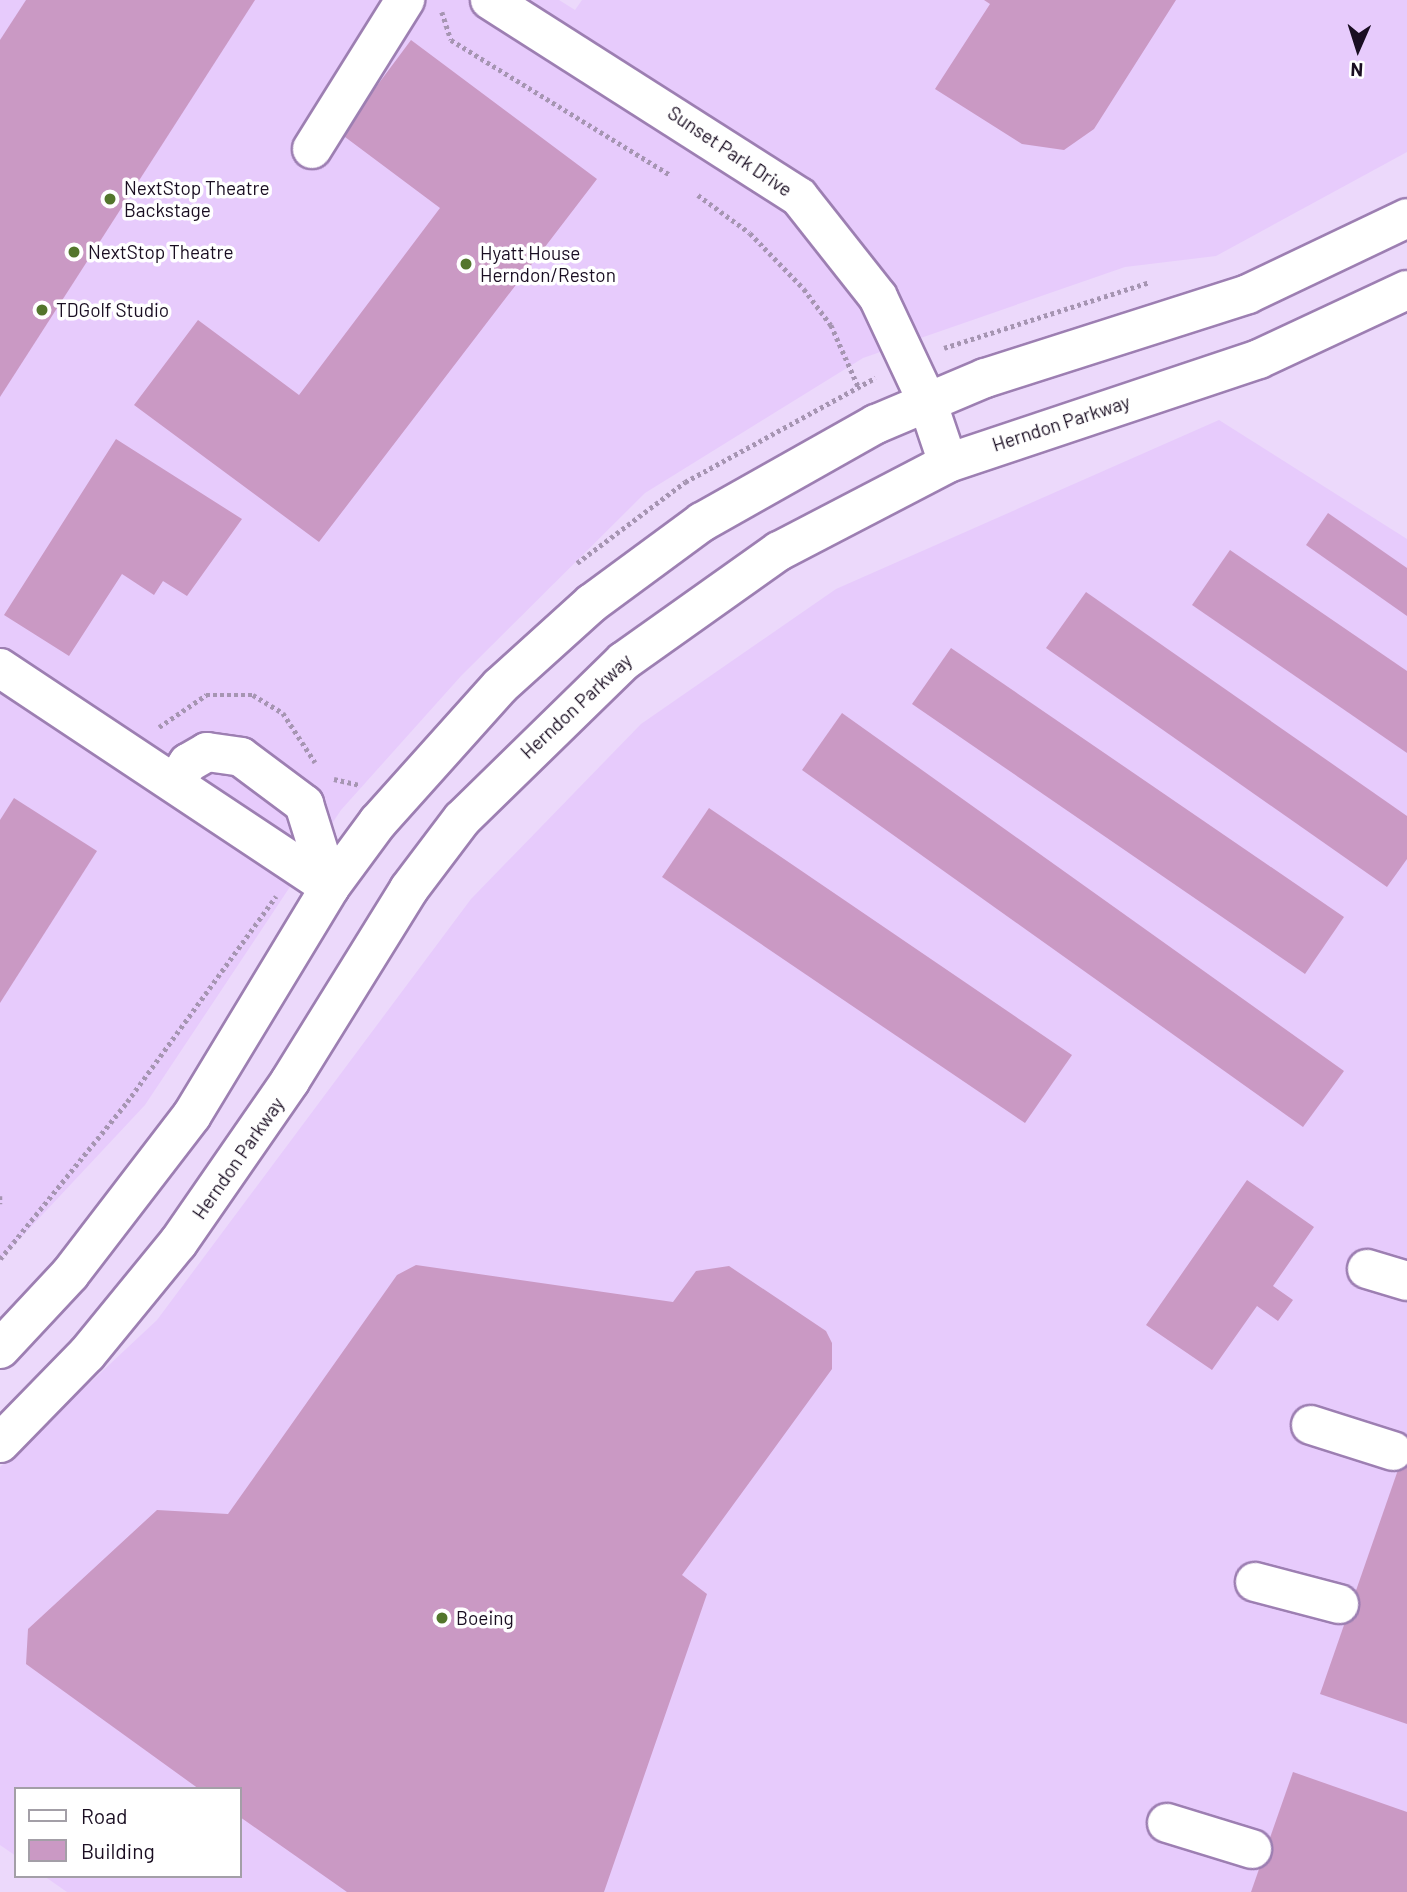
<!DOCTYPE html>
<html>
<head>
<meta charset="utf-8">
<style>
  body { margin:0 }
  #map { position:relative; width:1407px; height:1892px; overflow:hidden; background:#ecd9fb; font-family:Barlow,sans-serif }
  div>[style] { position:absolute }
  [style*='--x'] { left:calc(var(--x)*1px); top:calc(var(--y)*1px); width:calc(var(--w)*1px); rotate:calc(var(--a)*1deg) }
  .built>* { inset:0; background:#e7cbfc }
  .building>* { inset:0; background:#ca99c4 }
  .path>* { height:4.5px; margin-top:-2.25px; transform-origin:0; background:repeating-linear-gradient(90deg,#a695b2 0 3.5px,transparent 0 7px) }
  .roads { filter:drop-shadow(2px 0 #9d7fb2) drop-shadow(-2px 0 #9d7fb2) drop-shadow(0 2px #9d7fb2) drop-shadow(0 -2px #9d7fb2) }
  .minor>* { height:38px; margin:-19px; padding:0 19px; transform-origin:19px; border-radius:19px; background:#fff }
  .major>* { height:38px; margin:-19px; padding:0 19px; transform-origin:19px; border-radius:19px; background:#fff }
  .dots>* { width:19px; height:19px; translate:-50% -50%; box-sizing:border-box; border:4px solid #fff; border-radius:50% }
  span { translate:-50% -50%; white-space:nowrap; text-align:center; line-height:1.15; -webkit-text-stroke:7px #fff; paint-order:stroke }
  .street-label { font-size:19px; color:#1a0e22 }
  .poi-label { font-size:19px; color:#1a0e22 }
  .left { translate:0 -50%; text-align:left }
  .legend { position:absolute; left:14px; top:1787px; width:228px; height:91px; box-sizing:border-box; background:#fff; border:2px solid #a39fa7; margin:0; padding:9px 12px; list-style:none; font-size:21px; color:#1a0e22 }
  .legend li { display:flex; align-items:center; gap:14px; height:35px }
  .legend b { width:35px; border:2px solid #a39fa7 }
  .north { position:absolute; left:1323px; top:14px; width:70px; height:70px; -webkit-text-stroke:5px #fff; paint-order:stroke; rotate:183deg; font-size:19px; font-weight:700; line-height:28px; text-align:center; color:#1a0e22 }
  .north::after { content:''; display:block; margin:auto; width:24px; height:32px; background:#1a0e22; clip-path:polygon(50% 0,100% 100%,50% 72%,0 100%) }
</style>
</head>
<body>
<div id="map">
  <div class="built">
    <i style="clip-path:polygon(0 0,559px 0,575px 10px,582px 0,1407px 0,1407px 152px,1216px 256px,1125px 267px,863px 358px,645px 493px,461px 676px,341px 810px,145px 1105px,0 1260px)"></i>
    <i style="clip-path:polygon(1219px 420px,1407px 539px,1407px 1892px,67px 1892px,44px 1876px,240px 1876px,240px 1789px,16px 1789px,16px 1856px,0 1845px,0 1467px,157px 1320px,471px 899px,641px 724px,836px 589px)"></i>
  </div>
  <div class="building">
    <i style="clip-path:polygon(26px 0,255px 0,0 397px,0 40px)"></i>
    <i style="clip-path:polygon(984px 0,1176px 0,1094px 129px,1064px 150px,1022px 144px,935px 89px,990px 4px)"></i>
    <i style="clip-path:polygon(411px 40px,597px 179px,319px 542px,134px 405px,198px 320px,299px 395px,440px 208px,341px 134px)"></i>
    <i style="clip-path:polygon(116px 439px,242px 519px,187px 596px,163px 581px,154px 595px,122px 574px,69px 656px,4px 615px)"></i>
    <i style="clip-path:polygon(1328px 513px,1407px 568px,1407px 616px,1306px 545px)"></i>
    <i style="clip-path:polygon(1230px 550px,1407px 671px,1407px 753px,1192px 605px)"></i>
    <i style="clip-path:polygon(1086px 592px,1407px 816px,1407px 859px,1387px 887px,1046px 648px)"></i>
    <i style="clip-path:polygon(951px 648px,1344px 917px,1305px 974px,912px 704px)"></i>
    <i style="clip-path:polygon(842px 713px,1344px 1071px,1303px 1127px,802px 770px)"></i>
    <i style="clip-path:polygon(14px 798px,97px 851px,0 1003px,0 820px)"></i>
    <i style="clip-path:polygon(709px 808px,1072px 1055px,1025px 1123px,662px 877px)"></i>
    <i style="clip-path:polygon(1247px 1180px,1314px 1227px,1273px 1286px,1293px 1300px,1278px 1321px,1257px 1306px,1212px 1370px,1146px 1325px)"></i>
    <i style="clip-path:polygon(416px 1265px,673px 1302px,696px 1271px,729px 1266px,826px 1331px,832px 1343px,832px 1369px,682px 1575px,707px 1594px,604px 1892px,347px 1892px,240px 1817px,240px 1789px,199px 1789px,26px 1664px,28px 1629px,157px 1510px,228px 1514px,397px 1275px)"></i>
    <i style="clip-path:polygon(1407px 1444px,1407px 1724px,1320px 1694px)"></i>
    <i style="clip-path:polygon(1293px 1772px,1407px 1812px,1407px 1892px,1251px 1892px)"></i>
  </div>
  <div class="path">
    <i style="--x:442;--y:12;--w:29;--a:72"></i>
    <i style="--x:451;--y:40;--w:256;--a:31.6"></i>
    <i style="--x:698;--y:195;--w:64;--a:36.2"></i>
    <i style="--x:750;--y:233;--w:78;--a:46"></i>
    <i style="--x:804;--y:289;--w:45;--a:53.1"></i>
    <i style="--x:831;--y:325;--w:67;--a:66.1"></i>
    <i style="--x:944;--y:348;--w:215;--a:-17.8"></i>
    <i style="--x:577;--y:563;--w:135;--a:-36.9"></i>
    <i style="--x:685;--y:482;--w:217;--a:-28.7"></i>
    <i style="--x:159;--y:727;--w:57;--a:-34.2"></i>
    <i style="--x:206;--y:695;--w:47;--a:0"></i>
    <i style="--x:253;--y:695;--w:35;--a:31"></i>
    <i style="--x:283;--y:713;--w:59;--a:56.9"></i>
    <i style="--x:334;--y:779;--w:26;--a:13"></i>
    <i style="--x:0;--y:1196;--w:8;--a:90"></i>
    <i style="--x:0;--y:1259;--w:202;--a:-51"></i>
    <i style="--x:127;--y:1102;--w:254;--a:-54.1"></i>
  </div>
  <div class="roads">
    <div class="minor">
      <i style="--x:490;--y:0;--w:366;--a:32.5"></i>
      <i style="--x:799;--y:197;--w:127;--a:51.7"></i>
      <i style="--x:878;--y:297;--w:115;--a:64.8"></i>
      <i style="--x:927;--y:401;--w:65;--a:71.3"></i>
      <i style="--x:312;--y:149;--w:176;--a:-58"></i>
      <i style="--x:0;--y:668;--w:396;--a:33.6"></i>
      <i style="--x:175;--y:783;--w:24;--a:-57"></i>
      <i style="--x:188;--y:763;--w:22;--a:-30"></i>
      <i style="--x:207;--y:752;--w:34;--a:8"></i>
      <i style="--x:241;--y:757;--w:79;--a:36.7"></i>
      <i style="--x:304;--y:804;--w:87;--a:72.6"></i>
      <i style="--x:1367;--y:1269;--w:42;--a:16.7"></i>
      <i style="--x:1311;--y:1425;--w:86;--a:17.6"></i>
      <i style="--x:1255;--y:1582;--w:87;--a:14.7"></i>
      <i style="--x:1167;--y:1823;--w:89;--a:17"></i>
    </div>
    <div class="major">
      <i style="--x:0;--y:1349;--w:103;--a:-47"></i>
      <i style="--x:70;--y:1274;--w:200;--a:-52.5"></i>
      <i style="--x:192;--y:1115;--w:267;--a:-58.8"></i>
      <i style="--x:330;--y:887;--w:81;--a:-53.6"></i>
      <i style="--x:378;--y:822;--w:183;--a:-48.1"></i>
      <i style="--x:500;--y:686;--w:124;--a:-42.1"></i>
      <i style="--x:592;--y:603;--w:137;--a:-36.4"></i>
      <i style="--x:702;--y:522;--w:200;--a:-29.4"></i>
      <i style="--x:876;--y:424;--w:118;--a:-22.9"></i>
      <i style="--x:985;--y:378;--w:276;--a:-17.7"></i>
      <i style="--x:1248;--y:294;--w:176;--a:-25.5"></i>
      <i style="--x:0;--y:1443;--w:124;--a:-45.7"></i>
      <i style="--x:87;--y:1354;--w:144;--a:-50.7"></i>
      <i style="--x:178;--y:1243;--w:197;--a:-55.3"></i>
      <i style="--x:290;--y:1081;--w:226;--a:-58.2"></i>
      <i style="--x:409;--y:889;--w:88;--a:-52.9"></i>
      <i style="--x:462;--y:819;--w:226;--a:-44.3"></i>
      <i style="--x:624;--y:661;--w:190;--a:-35.4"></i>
      <i style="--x:779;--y:551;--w:191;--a:-27.5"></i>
      <i style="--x:948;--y:463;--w:328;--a:-18.5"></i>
      <i style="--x:1259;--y:359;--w:163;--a:-25"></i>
    </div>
  </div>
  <div class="dots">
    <i style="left:110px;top:199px;background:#53752c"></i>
    <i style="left:74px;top:252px;background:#53752c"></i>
    <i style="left:466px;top:264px;background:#53752c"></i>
    <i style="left:42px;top:310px;background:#53752c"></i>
    <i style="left:442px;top:1618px;background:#53752c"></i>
  </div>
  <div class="street-label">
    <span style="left:730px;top:151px;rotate:34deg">Sunset Park Drive</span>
    <span style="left:1061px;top:423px;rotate:-18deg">Herndon Parkway</span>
    <span style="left:576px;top:706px;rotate:-43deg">Herndon Parkway</span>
    <span style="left:238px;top:1158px;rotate:-55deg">Herndon Parkway</span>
  </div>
  <div class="poi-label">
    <span class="left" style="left:124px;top:199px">NextStop Theatre<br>Backstage</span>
    <span class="left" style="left:88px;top:252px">NextStop Theatre</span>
    <span class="left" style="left:480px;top:264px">Hyatt House<br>Herndon/Reston</span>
    <span class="left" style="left:56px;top:310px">TDGolf Studio</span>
    <span class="left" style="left:456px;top:1618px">Boeing</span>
  </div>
  <ul class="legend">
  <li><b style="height:9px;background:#fff"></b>Road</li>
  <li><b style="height:19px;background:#ca99c4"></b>Building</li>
  </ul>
  <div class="north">N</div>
</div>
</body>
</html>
